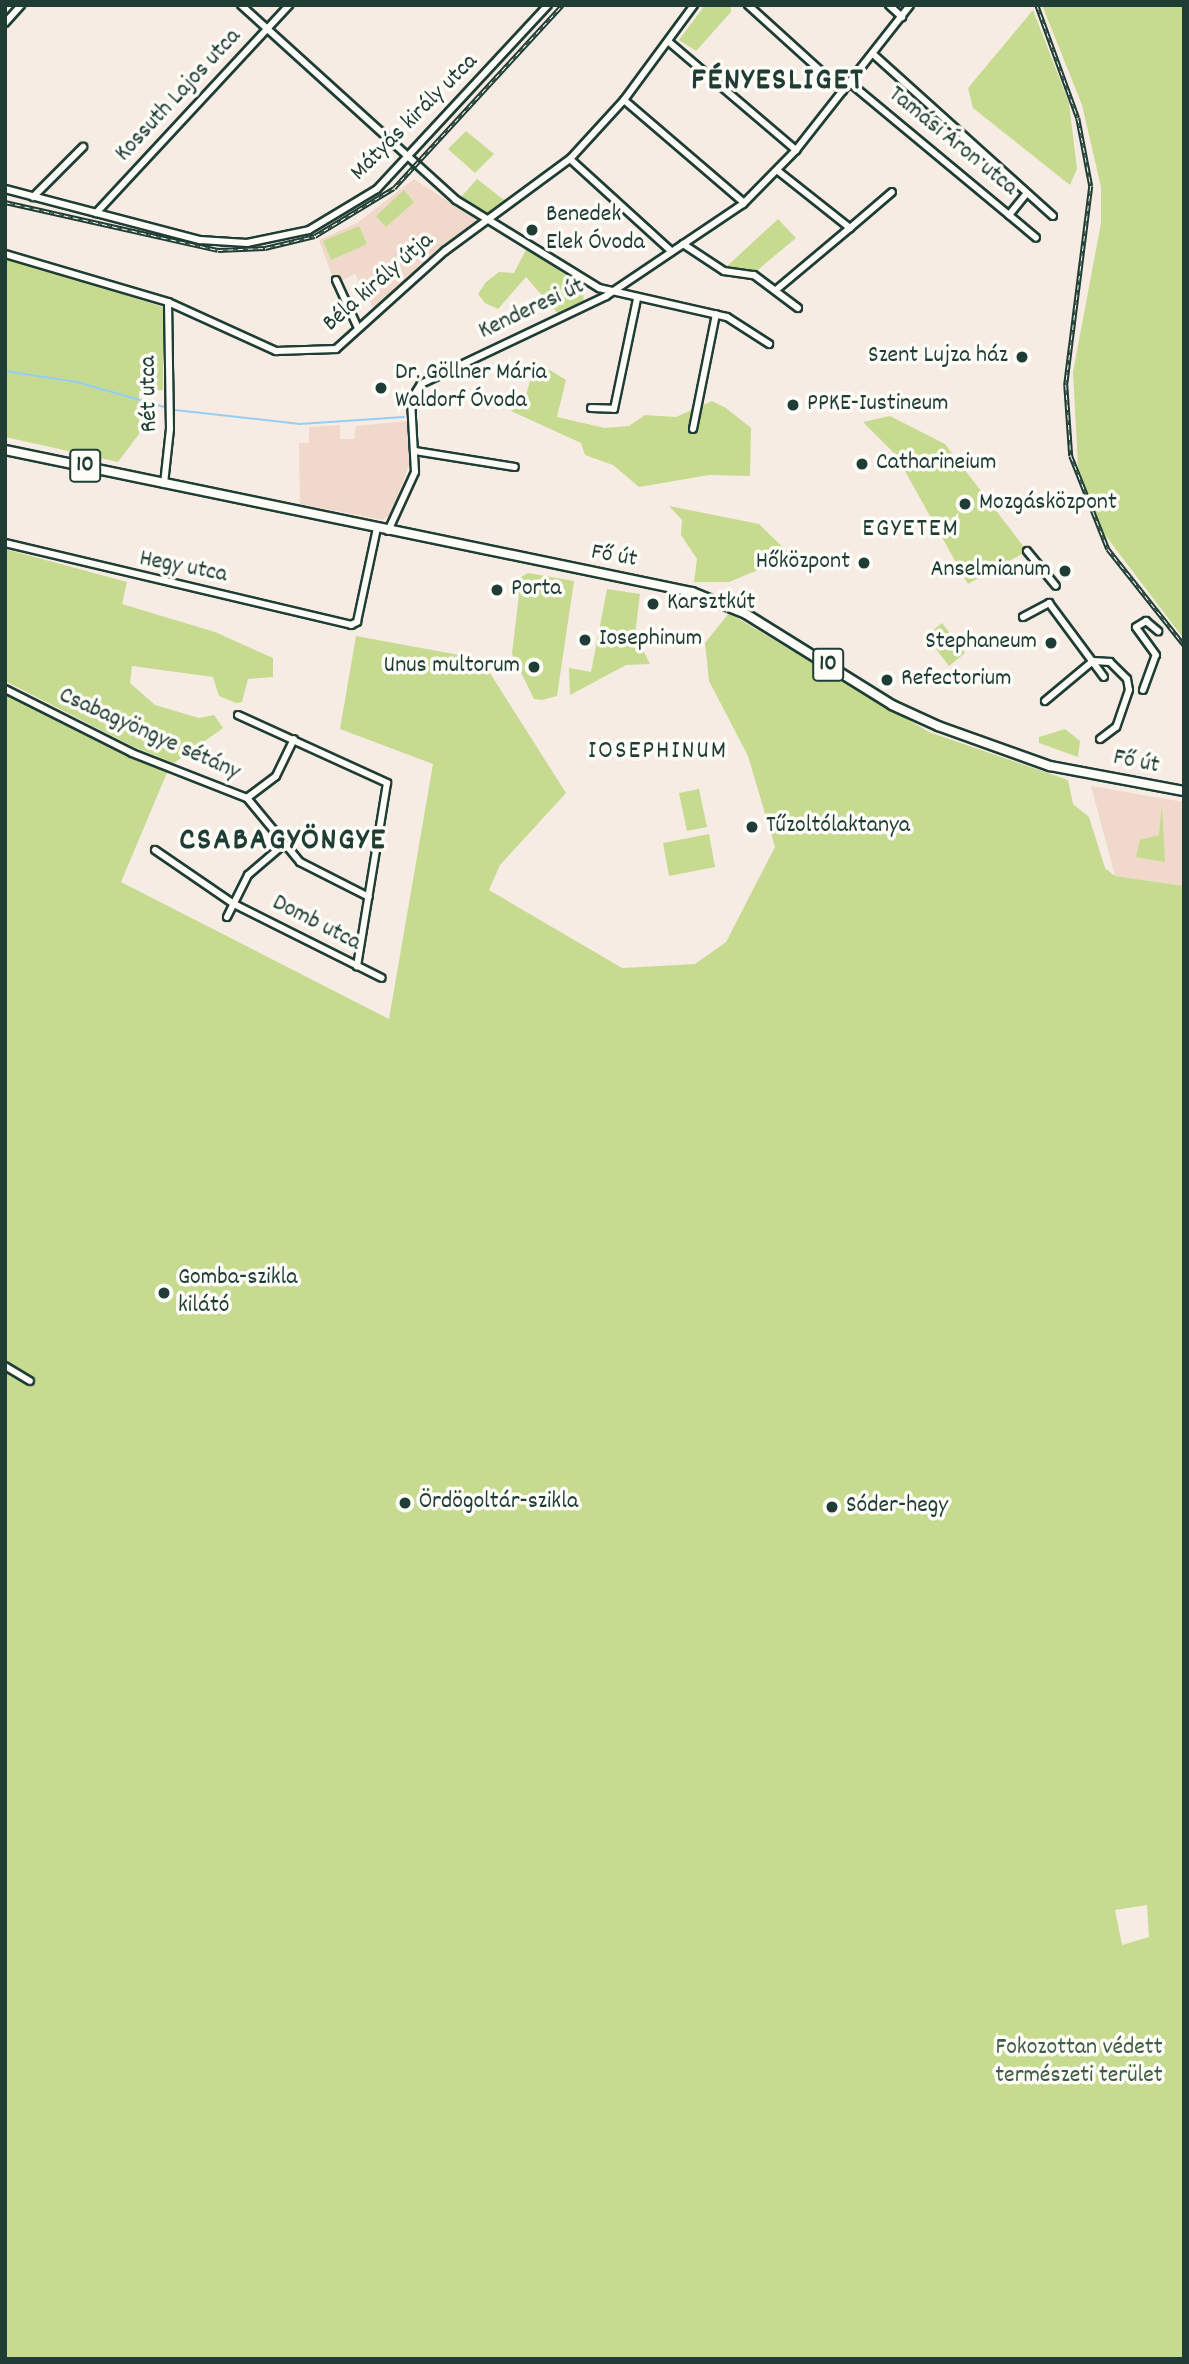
<!DOCTYPE html>
<html>
<head>
<meta charset="utf-8">
<style>
  body { margin:0 }
  #map { position:relative; width:1189px; height:2364px; overflow:hidden; background:#f7ece3; font-family:Dekko,sans-serif }
  div>[style] { position:absolute }
  [style*='--x'] { left:calc(var(--x)*1px); top:calc(var(--y)*1px); width:calc(var(--w)*1px); rotate:calc(var(--a)*1deg) }
  .built>* { inset:0; background:#f0d9cb }
  .green>* { inset:0; background:#c6db90 }
  .stream>* { height:2px; margin:-1px; padding:0 1px; transform-origin:1px; border-radius:1px; background:#95cef4 }
  .roads { filter:drop-shadow(2px 0 #1f3d34) drop-shadow(-2px 0 #1f3d34) drop-shadow(0 2px #1f3d34) drop-shadow(0 -2px #1f3d34) }
  .minor>* { height:6px; margin:-3px; padding:0 3px; transform-origin:3px; border-radius:3px; background:#fdfcf7 }
  .major>* { height:8px; margin:-4px; padding:0 4px; transform-origin:4px; border-radius:4px; background:#fdfcf7 }
  .rail>* { height:4.5px; margin-top:-2.25px; transform-origin:0; background:repeating-linear-gradient(90deg,#fdfcf7 0 5px,#1f3d34 0 10px); box-sizing:border-box; border-block:2px solid #1f3d34 }
  .dots>* { width:19px; height:19px; translate:-50% -50%; box-sizing:border-box; border:4px solid #fdfcf7; border-radius:50% }
  span { translate:-50% -50%; white-space:nowrap; text-align:center; line-height:1.15; -webkit-text-stroke:7px #fdfcf7; paint-order:stroke }
  .shield-label span { padding:2px 5px; background:#fdfcf7; border:2px solid; border-radius:5px; -webkit-text-stroke-width:0 }
  .shield-label { font-size:23px; color:#1f3d34; font-weight:700 }
  .street-label { font-size:24px; color:#1f3d34 }
  .poi-label { font-size:24px; color:#1f3d34 }
  .left { translate:0 -50%; text-align:left }
  .right { translate:-100% -50%; text-align:right }
  .park-label { font-size:24px; color:#405d46 }
  .neighbourhood-label { font-size:26px; color:#1f3d34; letter-spacing:2px }
  .district-label { font-size:32px; color:#1f3d34; font-weight:700; letter-spacing:2px }
  .frame { position:absolute; inset:0; border:7px solid #1f3d34; pointer-events:none }
</style>
</head>
<body>
<div id="map">
  <div class="built">
    <i style="clip-path:polygon(414px 179px,477px 220px,374px 309px,355px 274px,339px 282px,331px 273px,319px 240px,357px 223px)"></i>
    <i style="clip-path:polygon(407px 421px,412px 457px,391px 515px,382px 520px,300px 504px,299px 443px,309px 443px,309px 427px,340px 425px,340px 439px,354px 439px,356px 426px)"></i>
    <i style="clip-path:polygon(1091px 786px,1184px 802px,1184px 886px,1115px 876px)"></i>
  </div>
  <div class="green">
    <i style="clip-path:polygon(705px 5px,731px 5px,731px 12px,696px 51px,679px 40px)"></i>
    <i style="clip-path:polygon(1042px 5px,1184px 5px,1184px 639px,1099px 527px,1078px 467px,1073px 372px,1101px 223px,1101px 187px,1082px 105px)"></i>
    <i style="clip-path:polygon(1033px 10px,1069px 103px,1077px 169px,1070px 185px,973px 108px,968px 88px)"></i>
    <i style="clip-path:polygon(466px 131px,494px 154px,475px 173px,448px 149px)"></i>
    <i style="clip-path:polygon(477px 179px,508px 203px,490px 215px,461px 197px)"></i>
    <i style="clip-path:polygon(404px 190px,414px 202px,386px 227px,376px 216px)"></i>
    <i style="clip-path:polygon(778px 219px,796px 238px,754px 273px,725px 268px)"></i>
    <i style="clip-path:polygon(359px 226px,367px 244px,331px 260px,323px 241px)"></i>
    <i style="clip-path:polygon(527px 248px,584px 288px,583px 305px,560px 316px,526px 277px,498px 309px,485px 303px,478px 294px,486px 282px,499px 272px,514px 273px)"></i>
    <i style="clip-path:polygon(5px 257px,163px 307px,163px 390px,139px 391px,139px 434px,118px 462px,5px 437px)"></i>
    <i style="clip-path:polygon(535px 361px,566px 380px,557px 417px,605px 428px,629px 426px,645px 415px,676px 417px,712px 401px,726px 408px,751px 428px,750px 476px,709px 475px,639px 487px,613px 465px,585px 455px,581px 443px,511px 411px,526px 396px)"></i>
    <i style="clip-path:polygon(890px 416px,945px 444px,1027px 551px,968px 584px,896px 455px,863px 422px)"></i>
    <i style="clip-path:polygon(669px 506px,759px 524px,792px 556px,729px 582px,694px 582px,697px 559px,681px 535px,682px 520px)"></i>
    <i style="clip-path:polygon(5px 549px,127px 582px,122px 604px,215px 632px,273px 658px,273px 677px,248px 679px,242px 702px,236px 703px,219px 696px,213px 677px,132px 666px,130px 683px,155px 705px,199px 718px,214px 715px,223px 728px,174px 763px,134px 747px,5px 681px)"></i>
    <i style="clip-path:polygon(528px 573px,574px 581px,557px 696px,542px 700px,534px 699px,512px 654px,521px 577px)"></i>
    <i style="clip-path:polygon(607px 589px,640px 594px,635px 634px,650px 664px,626px 665px,570px 695px,569px 668px,591px 672px)"></i>
    <i style="clip-path:polygon(evenodd,729px 613px,929px 732px,1068px 780px,1073px 804px,1089px 817px,1105px 868px,1115px 876px,1184px 886px,1184px 2359px,5px 2359px,5px 689px,169px 768px,121px 882px,389px 1019px,433px 764px,340px 729px,356px 636px,481px 659px,566px 793px,500px 865px,489px 890px,622px 968px,695px 964px,726px 942px,775px 847px,748px 756px,709px 681px,705px 643px,729px 613px,1147px 1905px,1149px 1937px,1122px 1945px,1115px 1910px,1147px 1905px)"></i>
    <i style="clip-path:polygon(942px 623px,965px 653px,949px 666px,926px 636px)"></i>
    <i style="clip-path:polygon(1065px 729px,1080px 741px,1078px 757px,1039px 743px,1039px 737px)"></i>
    <i style="clip-path:polygon(699px 789px,707px 827px,687px 831px,679px 793px)"></i>
    <i style="clip-path:polygon(1162px 805px,1165px 862px,1136px 857px,1140px 840px,1159px 835px)"></i>
    <i style="clip-path:polygon(709px 834px,715px 867px,669px 876px,663px 843px)"></i>
  </div>
  <div class="stream">
    <i style="--x:5;--y:371;--w:73;--a:8.7"></i>
    <i style="--x:77;--y:382;--w:91;--a:16"></i>
    <i style="--x:175;--y:410;--w:126;--a:6.4"></i>
    <i style="--x:300;--y:424;--w:104;--a:-3.9"></i>
  </div>
  <div class="roads">
    <div class="minor">
      <i style="--x:241;--y:5;--w:290;--a:42.2"></i>
      <i style="--x:456;--y:200;--w:168;--a:31.6"></i>
      <i style="--x:599;--y:288;--w:131;--a:12.8"></i>
      <i style="--x:727;--y:317;--w:50;--a:32.7"></i>
      <i style="--x:748;--y:5;--w:128;--a:42.2"></i>
      <i style="--x:889;--y:5;--w:18;--a:43"></i>
      <i style="--x:5;--y:23;--w:24;--a:-48"></i>
      <i style="--x:669;--y:42;--w:167;--a:40.4"></i>
      <i style="--x:873;--y:54;--w:242;--a:42"></i>
      <i style="--x:850;--y:83;--w:207;--a:39.7"></i>
      <i style="--x:1009;--y:215;--w:27;--a:-51"></i>
      <i style="--x:624;--y:100;--w:158;--a:40.6"></i>
      <i style="--x:570;--y:159;--w:137;--a:42.3"></i>
      <i style="--x:778;--y:171;--w:92;--a:38.4"></i>
      <i style="--x:850;--y:228;--w:55;--a:-40.6"></i>
      <i style="--x:5;--y:189;--w:202;--a:14.7"></i>
      <i style="--x:200;--y:240;--w:47;--a:3.7"></i>
      <i style="--x:247;--y:243;--w:63;--a:-11.8"></i>
      <i style="--x:309;--y:230;--w:79;--a:-31.1"></i>
      <i style="--x:377;--y:189;--w:251;--a:-47.1"></i>
      <i style="--x:33;--y:197;--w:71;--a:-45"></i>
      <i style="--x:96;--y:213;--w:284;--a:-47.1"></i>
      <i style="--x:1009;--y:215;--w:35;--a:40"></i>
      <i style="--x:683;--y:244;--w:49;--a:33.4"></i>
      <i style="--x:724;--y:271;--w:30;--a:8"></i>
      <i style="--x:754;--y:275;--w:55;--a:36.9"></i>
      <i style="--x:5;--y:254;--w:170;--a:16.4"></i>
      <i style="--x:168;--y:302;--w:119;--a:24.4"></i>
      <i style="--x:276;--y:351;--w:60;--a:-1.9"></i>
      <i style="--x:336;--y:349;--w:147;--a:-42"></i>
      <i style="--x:445;--y:251;--w:155;--a:-36.4"></i>
      <i style="--x:570;--y:159;--w:80;--a:-47.5"></i>
      <i style="--x:624;--y:100;--w:118;--a:-53.6"></i>
      <i style="--x:336;--y:280;--w:53;--a:65.4"></i>
      <i style="--x:776;--y:290;--w:97;--a:-40"></i>
      <i style="--x:591;--y:408;--w:23;--a:2"></i>
      <i style="--x:614;--y:409;--w:112;--a:-78.2"></i>
      <i style="--x:693;--y:429;--w:117;--a:-78.7"></i>
      <i style="--x:415;--y:451;--w:101;--a:9.1"></i>
      <i style="--x:164;--y:484;--w:55;--a:-83.8"></i>
      <i style="--x:170;--y:429;--w:127;--a:-90.9"></i>
      <i style="--x:388;--y:531;--w:65;--a:-65.4"></i>
      <i style="--x:415;--y:472;--w:72;--a:-93.2"></i>
      <i style="--x:411;--y:400;--w:19;--a:-58"></i>
      <i style="--x:421;--y:384;--w:205;--a:-25.4"></i>
      <i style="--x:606;--y:296;--w:165;--a:-33.9"></i>
      <i style="--x:743;--y:204;--w:76;--a:-45.5"></i>
      <i style="--x:796;--y:150;--w:184;--a:-51.8"></i>
      <i style="--x:5;--y:543;--w:356;--a:13.3"></i>
      <i style="--x:351;--y:625;--w:7;--a:-27"></i>
      <i style="--x:357;--y:622;--w:96;--a:-78"></i>
      <i style="--x:1027;--y:551;--w:45;--a:50.4"></i>
      <i style="--x:1023;--y:617;--w:30;--a:-28"></i>
      <i style="--x:1049;--y:603;--w:92;--a:53.4"></i>
      <i style="--x:5;--y:689;--w:142;--a:26.7"></i>
      <i style="--x:132;--y:753;--w:123;--a:21.4"></i>
      <i style="--x:247;--y:798;--w:83;--a:50.4"></i>
      <i style="--x:300;--y:862;--w:77;--a:26.9"></i>
      <i style="--x:1143;--y:690;--w:37;--a:-70"></i>
      <i style="--x:1156;--y:655;--w:34;--a:-126"></i>
      <i style="--x:1136;--y:627;--w:12;--a:-31"></i>
      <i style="--x:1146;--y:621;--w:16;--a:40"></i>
      <i style="--x:1045;--y:701;--w:62;--a:-39.8"></i>
      <i style="--x:1093;--y:661;--w:17;--a:3"></i>
      <i style="--x:1110;--y:662;--w:24;--a:45"></i>
      <i style="--x:1127;--y:679;--w:11;--a:80"></i>
      <i style="--x:1129;--y:690;--w:39;--a:109"></i>
      <i style="--x:1116;--y:727;--w:20;--a:143"></i>
      <i style="--x:238;--y:715;--w:164;--a:24.5"></i>
      <i style="--x:387;--y:783;--w:186;--a:99.3"></i>
      <i style="--x:247;--y:798;--w:36;--a:-37"></i>
      <i style="--x:276;--y:776;--w:41;--a:-64.1"></i>
      <i style="--x:155;--y:850;--w:96;--a:34.4"></i>
      <i style="--x:234;--y:904;--w:165;--a:26.6"></i>
      <i style="--x:227;--y:917;--w:47;--a:-63.4"></i>
      <i style="--x:248;--y:875;--w:45;--a:-40.5"></i>
      <i style="--x:5;--y:1366;--w:29;--a:31"></i>
    </div>
    <div class="major">
      <i style="--x:5;--y:450;--w:702;--a:11.68"></i>
      <i style="--x:692;--y:592;--w:58;--a:22.2"></i>
      <i style="--x:746;--y:614;--w:172;--a:31.9"></i>
      <i style="--x:892;--y:705;--w:51;--a:24.5"></i>
      <i style="--x:938;--y:726;--w:119;--a:19.7"></i>
      <i style="--x:1050;--y:766;--w:136;--a:10.6"></i>
    </div>
  </div>
  <div class="rail">
    <i style="--x:1037;--y:5;--w:120;--a:70.1"></i>
    <i style="--x:1078;--y:118;--w:69;--a:79.2"></i>
    <i style="--x:1091;--y:186;--w:201;--a:97.2"></i>
    <i style="--x:1066;--y:385;--w:71;--a:86"></i>
    <i style="--x:1071;--y:456;--w:100;--a:68.3"></i>
    <i style="--x:1108;--y:549;--w:122;--a:51.6"></i>
    <i style="--x:5;--y:202;--w:218;--a:12.7"></i>
    <i style="--x:218;--y:250;--w:47;--a:-2.4"></i>
    <i style="--x:265;--y:248;--w:51;--a:-13.5"></i>
    <i style="--x:315;--y:236;--w:92;--a:-31.3"></i>
    <i style="--x:394;--y:188;--w:248;--a:-47.4"></i>
  </div>
  <div class="dots">
    <i style="left:532px;top:230px;background:#1f3d34"></i>
    <i style="left:1022px;top:357px;background:#1f3d34"></i>
    <i style="left:381px;top:388px;background:#1f3d34"></i>
    <i style="left:793px;top:405px;background:#1f3d34"></i>
    <i style="left:862px;top:464px;background:#1f3d34"></i>
    <i style="left:965px;top:504px;background:#1f3d34"></i>
    <i style="left:864px;top:563px;background:#1f3d34"></i>
    <i style="left:1065px;top:571px;background:#1f3d34"></i>
    <i style="left:497px;top:590px;background:#1f3d34"></i>
    <i style="left:653px;top:604px;background:#1f3d34"></i>
    <i style="left:585px;top:640px;background:#1f3d34"></i>
    <i style="left:1051px;top:643px;background:#1f3d34"></i>
    <i style="left:534px;top:667px;background:#1f3d34"></i>
    <i style="left:887px;top:680px;background:#1f3d34"></i>
    <i style="left:752px;top:827px;background:#1f3d34"></i>
    <i style="left:164px;top:1293px;background:#1f3d34"></i>
    <i style="left:405px;top:1503px;background:#1f3d34"></i>
    <i style="left:832px;top:1507px;background:#1f3d34"></i>
  </div>
  <div class="shield-label">
    <span style="left:85px;top:466px">10</span>
    <span style="left:828px;top:665px">10</span>
  </div>
  <div class="street-label">
    <span style="left:179px;top:96px;rotate:-47deg">Kossuth Lajos utca</span>
    <span style="left:415px;top:118px;rotate:-45deg">Mátyás király utca</span>
    <span style="left:952px;top:142px;rotate:39deg">Tamási Áron utca</span>
    <span style="left:379px;top:283px;rotate:-41deg">Béla király útja</span>
    <span style="left:532px;top:310px;rotate:-25deg">Kenderesi út</span>
    <span style="left:150px;top:394px;rotate:-91deg">Rét utca</span>
    <span style="left:614px;top:557px;rotate:10deg">Fő út</span>
    <span style="left:183px;top:568px;rotate:11deg">Hegy utca</span>
    <span style="left:149px;top:735px;rotate:24deg">Csabagyöngye sétány</span>
    <span style="left:1136px;top:763px;rotate:11deg">Fő út</span>
    <span style="left:316px;top:924px;rotate:27deg">Domb utca</span>
  </div>
  <div class="poi-label">
    <span class="left" style="left:546px;top:230px">Benedek<br>Elek Óvoda</span>
    <span class="right" style="left:1008px;top:357px">Szent Lujza ház</span>
    <span class="left" style="left:395px;top:388px">Dr. Göllner Mária<br>Waldorf Óvoda</span>
    <span class="left" style="left:807px;top:405px">PPKE-Iustineum</span>
    <span class="left" style="left:876px;top:464px">Catharineium</span>
    <span class="left" style="left:979px;top:504px">Mozgásközpont</span>
    <span class="right" style="left:850px;top:563px">Hőközpont</span>
    <span class="right" style="left:1051px;top:571px">Anselmianum</span>
    <span class="left" style="left:511px;top:590px">Porta</span>
    <span class="left" style="left:667px;top:604px">Karsztkút</span>
    <span class="left" style="left:599px;top:640px">Iosephinum</span>
    <span class="right" style="left:1037px;top:643px">Stephaneum</span>
    <span class="right" style="left:520px;top:667px">Unus multorum</span>
    <span class="left" style="left:901px;top:680px">Refectorium</span>
    <span class="left" style="left:766px;top:827px">Tűzoltólaktanya</span>
    <span class="left" style="left:178px;top:1293px">Gomba-szikla<br>kilátó</span>
    <span class="left" style="left:419px;top:1503px">Ördögoltár-szikla</span>
    <span class="left" style="left:846px;top:1507px">Sóder-hegy</span>
  </div>
  <div class="park-label">
    <span style="left:1079px;top:2063px">Fokozottan védett<br>természeti terület</span>
  </div>
  <div class="neighbourhood-label">
    <span style="left:911px;top:530px">EGYETEM</span>
    <span style="left:658px;top:752px">IOSEPHINUM</span>
  </div>
  <div class="district-label">
    <span style="left:778px;top:82px">FÉNYESLIGET</span>
    <span style="left:283px;top:842px">CSABAGYÖNGYE</span>
  </div>
  <div class="frame"></div>
</div>
</body>
</html>
